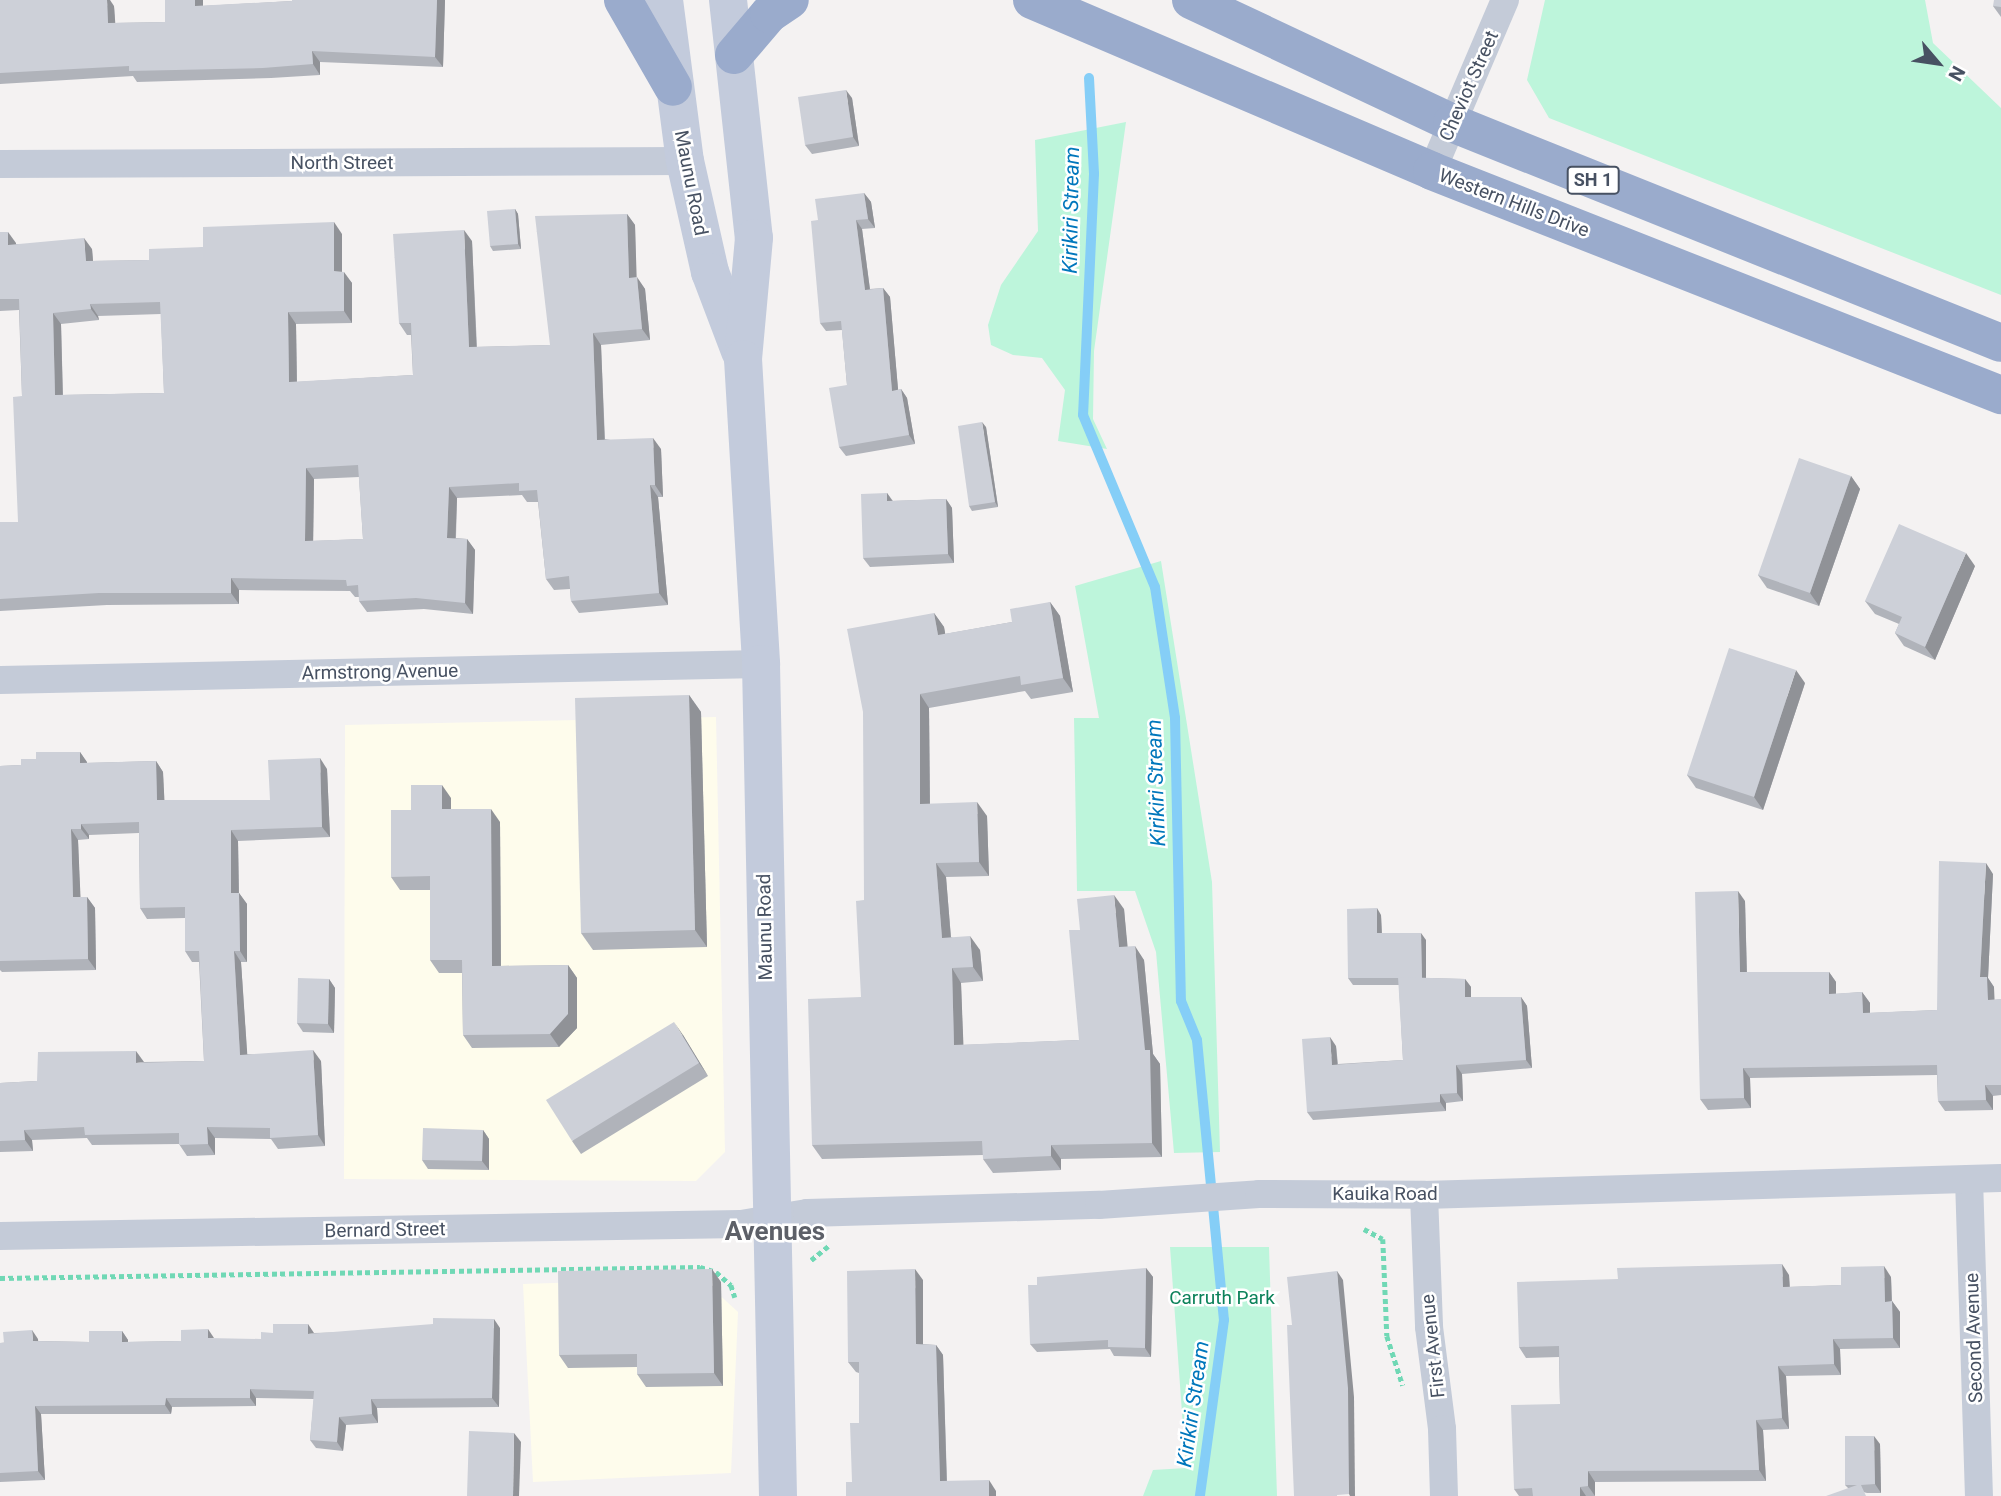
<!DOCTYPE html>
<html>
<head>
<meta charset="utf-8">
<style>
  body { margin:0 }
  #map { position:relative; width:2001px; height:1496px; overflow:hidden; background:#f4f2f2; font-family:Roboto,sans-serif }
  div>[style] { position:absolute }
  [style*='--x'] { left:calc(var(--x)*1px); top:calc(var(--y)*1px); width:calc(var(--w)*1px); rotate:calc(var(--a)*1deg) }
  .commercial>* { inset:0; background:#fefcec }
  .green>* { inset:0; background:#bdf5db }
  .stream>* { height:10px; margin:-5px; padding:0 5px; transform-origin:5px; border-radius:5px; background:#85cef7 }
  .path>* { height:4.5px; margin-top:-2.25px; transform-origin:0; background:repeating-linear-gradient(90deg,#70d8b5 0 5px,transparent 0 8.5px) }
  .minor>* { height:28px; margin:-14px; padding:0 14px; transform-origin:14px; border-radius:14px; background:#c4cbd8 }
  .secondary>* { height:38px; margin:-19px; padding:0 19px; transform-origin:19px; border-radius:19px; background:#c3cbdc }
  .trunk>* { height:38px; margin:-19px; padding:0 19px; transform-origin:19px; border-radius:19px; background:#9aabcc }
  .wall>* { inset:0; background:#b0b3ba }
  .shaded-wall>* { inset:0; background:#909297 }
  .building>* { inset:0; background:#cdd0d8 }
  span { translate:-50% -50%; white-space:nowrap; text-align:center; line-height:1.15; -webkit-text-stroke:5px #fff; paint-order:stroke }
  .shield-label span { padding:2px 5px; background:#fff; border:2px solid; border-radius:5px; -webkit-text-stroke-width:0 }
  .shield-label { font-size:18px; color:#475162; font-weight:700 }
  .street-label { font-size:19px; color:#475162 }
  .park-label { font-size:19px; color:#0c825a }
  .water-label { font-size:21px; color:#0077bc; font-style:italic }
  .district-label { font-size:26px; color:#5d6068; font-weight:700 }
  .north { position:absolute; left:1903px; top:28px; width:70px; height:70px; -webkit-text-stroke:5px #fff; paint-order:stroke; rotate:119deg; font-size:19px; font-weight:700; line-height:28px; text-align:center; color:#475162 }
  .north::after { content:''; display:block; margin:auto; width:24px; height:32px; background:#475162; clip-path:polygon(50% 0,100% 100%,50% 72%,0 100%) }
</style>
</head>
<body>
<div id="map">
  <div class="commercial">
    <i style="clip-path:polygon(716px 717px,725px 1152px,696px 1181px,344px 1179px,345px 725px)"></i>
    <i style="clip-path:polygon(701px 1278px,738px 1312px,731px 1473px,533px 1482px,523px 1284px)"></i>
  </div>
  <div class="green">
    <i style="clip-path:polygon(1545px 0,1925px 0,1933px 43px,2001px 108px,2001px 295px,1549px 118px,1527px 80px)"></i>
    <i style="clip-path:polygon(1126px 122px,1094px 351px,1093px 419px,1107px 449px,1058px 441px,1065px 390px,1042px 358px,1013px 355px,991px 345px,988px 325px,1001px 285px,1038px 231px,1035px 140px)"></i>
    <i style="clip-path:polygon(1161px 561px,1212px 882px,1220px 1152px,1174px 1153px,1156px 952px,1135px 891px,1077px 891px,1074px 718px,1099px 718px,1075px 586px)"></i>
    <i style="clip-path:polygon(1170px 1247px,1269px 1247px,1277px 1496px,1143px 1496px,1153px 1470px,1186px 1468px)"></i>
  </div>
  <div class="stream">
    <i style="--x:1089;--y:78;--w:96;--a:87"></i>
    <i style="--x:1094;--y:174;--w:241;--a:92.6"></i>
    <i style="--x:1083;--y:415;--w:186;--a:67.3"></i>
    <i style="--x:1155;--y:587;--w:133;--a:81.3"></i>
    <i style="--x:1175;--y:718;--w:283;--a:88.8"></i>
    <i style="--x:1181;--y:1001;--w:42;--a:67.7"></i>
    <i style="--x:1197;--y:1040;--w:281;--a:84.5"></i>
    <i style="--x:1224;--y:1320;--w:178;--a:97.8"></i>
  </div>
  <div class="path">
    <i style="--x:1364;--y:1229;--w:21;--a:28"></i>
    <i style="--x:1383;--y:1239;--w:97;--a:87.6"></i>
    <i style="--x:1387;--y:1336;--w:52;--a:72.3"></i>
    <i style="--x:811;--y:1260;--w:22;--a:-39"></i>
    <i style="--x:0;--y:1278;--w:700;--a:-0.9"></i>
    <i style="--x:700;--y:1267;--w:17;--a:17"></i>
    <i style="--x:716;--y:1272;--w:20;--a:41"></i>
    <i style="--x:731;--y:1285;--w:13;--a:72"></i>
  </div>
  <div class="minor">
    <i style="--x:0;--y:164;--w:685;--a:-0.25"></i>
    <i style="--x:1432;--y:171;--w:186;--a:-66.9"></i>
    <i style="--x:0;--y:680;--w:761;--a:-1.2"></i>
    <i style="--x:1969;--y:1179;--w:317;--a:88.2"></i>
    <i style="--x:1424;--y:1195;--w:132;--a:87.8"></i>
    <i style="--x:1429;--y:1327;--w:103;--a:82.7"></i>
    <i style="--x:1442;--y:1429;--w:67;--a:88.3"></i>
    <i style="--x:0;--y:1236;--w:741;--a:-0.93"></i>
    <i style="--x:741;--y:1224;--w:67;--a:-9.5"></i>
    <i style="--x:807;--y:1213;--w:292;--a:-1.6"></i>
    <i style="--x:1099;--y:1205;--w:160;--a:-3.9"></i>
    <i style="--x:1259;--y:1194;--w:165;--a:0.3"></i>
    <i style="--x:1424;--y:1195;--w:577;--a:-1.69"></i>
  </div>
  <div class="secondary">
    <i style="--x:664;--y:0;--w:162;--a:82.6"></i>
    <i style="--x:685;--y:161;--w:114;--a:77.3"></i>
    <i style="--x:710;--y:272;--w:85;--a:69.2"></i>
    <i style="--x:728;--y:0;--w:239;--a:83.8"></i>
    <i style="--x:754;--y:238;--w:121;--a:95.2"></i>
    <i style="--x:743;--y:359;--w:306;--a:86.6"></i>
    <i style="--x:761;--y:664;--w:832;--a:88.83"></i>
  </div>
  <div class="trunk">
    <i style="--x:623;--y:0;--w:100;--a:60.1"></i>
    <i style="--x:1032;--y:0;--w:435;--a:23.1"></i>
    <i style="--x:1432;--y:171;--w:612;--a:21.49"></i>
    <i style="--x:1191;--y:0;--w:289;--a:25.2"></i>
    <i style="--x:1452;--y:123;--w:591;--a:21.84"></i>
    <i style="--x:734;--y:55;--w:54;--a:-49.5"></i>
    <i style="--x:769;--y:14;--w:25;--a:-34"></i>
  </div>
  <div class="wall">
    <i style="clip-path:polygon(0 0,114px 6px,115px 23px,165px 22px,203px 6px,292px 1px,292px 0,445px 0,443px 67px,320px 62px,320px 75px,271px 78px,137px 82px,133px 76px,0 84px)"></i>
    <i style="clip-path:polygon(2001px 0,2001px 17px,1993px 6px)"></i>
    <i style="clip-path:polygon(852px 98px,859px 146px,812px 154px,805px 145px)"></i>
    <i style="clip-path:polygon(864px 193px,871px 202px,875px 228px,862px 229px,870px 289px,883px 288px,890px 297px,898px 390px,901px 389px,907px 398px,915px 444px,846px 456px,839px 447px,847px 385px,842px 330px,826px 331px,820px 323px,818px 220px)"></i>
    <i style="clip-path:polygon(515px 209px,518px 214px,521px 249px,493px 251px,490px 246px)"></i>
    <i style="clip-path:polygon(evenodd,627px 214px,635px 225px,636px 277px,645px 289px,650px 340px,601px 345px,605px 439px,661px 449px,663px 497px,658px 497px,668px 605px,579px 613px,571px 601px,570px 589px,554px 590px,546px 579px,538px 502px,527px 502px,522px 495px,457px 498px,456px 538px,467px 539px,475px 550px,473px 614px,424px 609px,367px 612px,359px 601px,359px 597px,355px 597px,350px 591px,239px 590px,239px 604px,107px 605px,0 611px,0 522px,18px 522px,22px 396px,19px 310px,0 311px,0 232px,16px 244px,92px 249px,93px 261px,149px 260px,203px 247px,342px 234px,342px 272px,352px 283px,352px 323px,296px 324px,297px 382px,413px 375px,411px 335px,407px 335px,399px 323px,472px 241px,477px 347px,550px 345px,627px 214px,161px 314px,164px 393px,63px 395px,61px 324px,99px 320px,98px 316px,161px 314px,627px 214px,359px 477px,363px 539px,313px 541px,314px 479px,359px 477px)"></i>
    <i style="clip-path:polygon(986px 427px,998px 507px,972px 511px,969px 506px)"></i>
    <i style="clip-path:polygon(1851px 476px,1860px 489px,1819px 606px,1767px 588px,1758px 575px)"></i>
    <i style="clip-path:polygon(887px 493px,893px 501px,946px 499px,952px 508px,954px 563px,870px 567px,863px 558px)"></i>
    <i style="clip-path:polygon(1975px 566px,1935px 660px,1904px 646px,1895px 633px,1899px 624px,1875px 614px,1865px 601px)"></i>
    <i style="clip-path:polygon(1050px 602px,1060px 616px,1073px 692px,1031px 699px,1025px 691px,929px 708px,930px 804px,987px 816px,989px 876px,946px 877px,951px 937px,980px 950px,983px 981px,961px 983px,963px 1045px,1079px 1040px,1080px 930px,1124px 909px,1127px 947px,1144px 960px,1153px 1054px,1160px 1064px,1162px 1157px,1061px 1159px,1061px 1170px,993px 1173px,983px 1159px,983px 1155px,822px 1159px,812px 1145px,861px 997px,864px 900px,934px 613px,944px 627px,945px 634px,1012px 622px)"></i>
    <i style="clip-path:polygon(1805px 683px,1763px 810px,1696px 788px,1687px 775px)"></i>
    <i style="clip-path:polygon(689px 695px,701px 712px,707px 947px,593px 950px,581px 933px)"></i>
    <i style="clip-path:polygon(80px 752px,87px 763px,156px 761px,163px 772px,164px 800px,270px 800px,327px 769px,330px 837px,238px 841px,239px 893px,247px 904px,247px 962px,241px 962px,247px 1054px,321px 1061px,325px 1146px,278px 1149px,271px 1139px,215px 1138px,215px 1155px,187px 1156px,179px 1144px,92px 1145px,87px 1138px,32px 1140px,33px 1151px,0 1152px,0 1083px,37px 1081px,144px 1062px,204px 1061px,199px 962px,192px 962px,185px 951px,185px 918px,147px 919px,140px 908px,139px 833px,89px 835px,89px 839px,78px 840px,80px 897px,87px 897px,95px 908px,96px 970px,2px 972px,0 970px,0 766px,21px 765px)"></i>
    <i style="clip-path:polygon(451px 798px,451px 809px,500px 822px,501px 966px,568px 965px,577px 978px,577px 1028px,559px 1047px,472px 1048px,463px 1035px,462px 973px,439px 973px,430px 960px,430px 890px,400px 890px,391px 877px,411px 810px)"></i>
    <i style="clip-path:polygon(1993px 874px,1988px 978px,1994px 987px,1994px 1000px,2001px 999px,2001px 1095px,1993px 1096px,1993px 1110px,1945px 1111px,1938px 1101px,1937px 1075px,1750px 1078px,1751px 1108px,1708px 1110px,1700px 1099px,1745px 901px,1747px 972px,1829px 972px,1836px 982px,1836px 994px,1862px 992px,1870px 1003px,1870px 1013px,1937px 1010px)"></i>
    <i style="clip-path:polygon(1381px 915px,1382px 933px,1426px 940px,1426px 978px,1465px 979px,1471px 987px,1471px 997px,1521px 997px,1527px 1006px,1532px 1068px,1462px 1074px,1463px 1101px,1446px 1103px,1446px 1111px,1313px 1120px,1307px 1112px,1336px 1046px,1338px 1064px,1403px 1060px,1399px 985px,1353px 985px,1348px 978px)"></i>
    <i style="clip-path:polygon(329px 979px,335px 988px,334px 1033px,303px 1032px,297px 1023px)"></i>
    <i style="clip-path:polygon(683px 1035px,708px 1076px,581px 1154px,572px 1141px)"></i>
    <i style="clip-path:polygon(483px 1130px,489px 1139px,489px 1170px,428px 1169px,422px 1160px)"></i>
    <i style="clip-path:polygon(1146px 1268px,1153px 1277px,1151px 1357px,1114px 1356px,1110px 1349px,1037px 1352px,1030px 1344px)"></i>
    <i style="clip-path:polygon(1789px 1275px,1790px 1287px,1841px 1285px,1891px 1277px,1892px 1301px,1900px 1312px,1900px 1348px,1840px 1349px,1841px 1375px,1786px 1376px,1789px 1429px,1763px 1430px,1766px 1481px,1595px 1482px,1595px 1496px,1519px 1496px,1514px 1489px,1560px 1404px,1559px 1357px,1526px 1358px,1519px 1347px)"></i>
    <i style="clip-path:polygon(923px 1280px,923px 1344px,936px 1345px,943px 1355px,947px 1481px,996px 1491px,852px 1482px,859px 1423px,859px 1373px,856px 1372px,848px 1362px)"></i>
    <i style="clip-path:polygon(721px 1282px,723px 1386px,646px 1387px,637px 1374px,637px 1367px,568px 1368px,559px 1355px)"></i>
    <i style="clip-path:polygon(500px 1328px,499px 1407px,377px 1408px,378px 1423px,346px 1425px,343px 1451px,316px 1448px,310px 1440px,314px 1399px,256px 1398px,256px 1406px,172px 1407px,171px 1414px,41px 1414px,45px 1480px,0 1482px,0 1343px,38px 1339px,38px 1341px,89px 1342px,122px 1331px,128px 1340px,128px 1342px,181px 1341px,214px 1339px,261px 1339px,314px 1333px)"></i>
    <i style="clip-path:polygon(1880px 1444px,1881px 1493px,1867px 1493px,1848px 1488px,1845px 1485px)"></i>
  </div>
  <div class="shaded-wall">
    <i style="clip-path:polygon(107px 0,110px 0,114px 6px,116px 33px,108px 23px)"></i>
    <i style="clip-path:polygon(195px 0,203px 0,203px 17px,195px 6px)"></i>
    <i style="clip-path:polygon(437px 0,445px 0,443px 67px,435px 57px)"></i>
    <i style="clip-path:polygon(312px 51px,320px 62px,320px 75px,313px 64px)"></i>
    <i style="clip-path:polygon(846px 90px,852px 98px,859px 146px,853px 137px)"></i>
    <i style="clip-path:polygon(864px 193px,871px 202px,875px 228px,868px 219px)"></i>
    <i style="clip-path:polygon(515px 209px,518px 214px,521px 249px,518px 244px)"></i>
    <i style="clip-path:polygon(627px 214px,635px 225px,637px 289px,629px 278px)"></i>
    <i style="clip-path:polygon(856px 220px,862px 229px,871px 298px,865px 290px)"></i>
    <i style="clip-path:polygon(334px 222px,342px 234px,342px 283px,334px 271px)"></i>
    <i style="clip-path:polygon(464px 230px,472px 241px,477px 359px,469px 347px)"></i>
    <i style="clip-path:polygon(8px 232px,16px 243px,16px 256px,8px 245px)"></i>
    <i style="clip-path:polygon(84px 238px,92px 249px,94px 273px,86px 261px)"></i>
    <i style="clip-path:polygon(344px 272px,352px 283px,352px 323px,344px 311px)"></i>
    <i style="clip-path:polygon(637px 277px,645px 289px,650px 340px,642px 329px)"></i>
    <i style="clip-path:polygon(883px 288px,890px 297px,899px 400px,892px 391px)"></i>
    <i style="clip-path:polygon(90px 304px,98px 316px,99px 320px,91px 309px)"></i>
    <i style="clip-path:polygon(288px 312px,296px 324px,297px 394px,289px 382px)"></i>
    <i style="clip-path:polygon(53px 313px,61px 324px,63px 407px,55px 395px)"></i>
    <i style="clip-path:polygon(593px 333px,601px 345px,605px 451px,597px 440px)"></i>
    <i style="clip-path:polygon(901px 389px,907px 398px,915px 444px,909px 435px)"></i>
    <i style="clip-path:polygon(982px 422px,986px 427px,998px 507px,995px 502px)"></i>
    <i style="clip-path:polygon(653px 438px,661px 449px,663px 497px,655px 485px)"></i>
    <i style="clip-path:polygon(306px 468px,314px 479px,313px 553px,305px 541px)"></i>
    <i style="clip-path:polygon(1851px 476px,1860px 489px,1819px 606px,1810px 593px)"></i>
    <i style="clip-path:polygon(650px 485px,658px 497px,668px 605px,659px 593px)"></i>
    <i style="clip-path:polygon(449px 487px,457px 498px,455px 550px,447px 538px)"></i>
    <i style="clip-path:polygon(887px 493px,893px 502px,887px 501px)"></i>
    <i style="clip-path:polygon(946px 499px,952px 508px,954px 563px,948px 554px)"></i>
    <i style="clip-path:polygon(467px 539px,475px 550px,473px 614px,465px 603px)"></i>
    <i style="clip-path:polygon(1966px 553px,1975px 566px,1935px 660px,1925px 647px)"></i>
    <i style="clip-path:polygon(231px 578px,239px 590px,239px 604px,231px 593px)"></i>
    <i style="clip-path:polygon(1050px 602px,1060px 616px,1073px 692px,1063px 678px)"></i>
    <i style="clip-path:polygon(934px 613px,944px 627px,948px 649px,938px 635px)"></i>
    <i style="clip-path:polygon(1796px 670px,1805px 683px,1763px 810px,1754px 797px)"></i>
    <i style="clip-path:polygon(920px 694px,929px 708px,930px 818px,920px 804px)"></i>
    <i style="clip-path:polygon(689px 695px,701px 712px,707px 947px,695px 930px)"></i>
    <i style="clip-path:polygon(80px 752px,87px 762px,88px 774px,80px 763px)"></i>
    <i style="clip-path:polygon(320px 758px,327px 769px,330px 837px,322px 827px)"></i>
    <i style="clip-path:polygon(156px 761px,163px 772px,165px 811px,157px 800px)"></i>
    <i style="clip-path:polygon(442px 785px,451px 798px,451px 822px,442px 809px)"></i>
    <i style="clip-path:polygon(977px 802px,987px 816px,989px 876px,979px 862px)"></i>
    <i style="clip-path:polygon(491px 809px,500px 822px,501px 979px,492px 966px)"></i>
    <i style="clip-path:polygon(81px 824px,89px 835px,89px 839px,81px 829px)"></i>
    <i style="clip-path:polygon(71px 829px,78px 840px,81px 908px,73px 897px)"></i>
    <i style="clip-path:polygon(231px 830px,238px 841px,239px 904px,231px 893px)"></i>
    <i style="clip-path:polygon(936px 863px,946px 877px,952px 952px,942px 938px)"></i>
    <i style="clip-path:polygon(1986px 863px,1993px 874px,1988px 978px,1994px 987px,1995px 1010px,1988px 1000px,1980px 977px)"></i>
    <i style="clip-path:polygon(1738px 891px,1745px 901px,1747px 982px,1740px 972px)"></i>
    <i style="clip-path:polygon(239px 893px,247px 904px,247px 962px,240px 951px)"></i>
    <i style="clip-path:polygon(1114px 895px,1124px 909px,1129px 961px,1119px 947px)"></i>
    <i style="clip-path:polygon(87px 897px,95px 908px,96px 970px,88px 959px)"></i>
    <i style="clip-path:polygon(1377px 908px,1381px 915px,1382px 940px,1377px 933px)"></i>
    <i style="clip-path:polygon(1421px 933px,1426px 940px,1426px 985px,1422px 979px)"></i>
    <i style="clip-path:polygon(970px 936px,980px 950px,983px 981px,973px 967px)"></i>
    <i style="clip-path:polygon(1135px 946px,1144px 960px,1153px 1054px,1160px 1064px,1162px 1157px,1152px 1143px)"></i>
    <i style="clip-path:polygon(234px 951px,241px 962px,248px 1065px,240px 1055px)"></i>
    <i style="clip-path:polygon(568px 965px,577px 978px,577px 1028px,559px 1047px,550px 1034px)"></i>
    <i style="clip-path:polygon(952px 968px,961px 983px,964px 1059px,954px 1045px)"></i>
    <i style="clip-path:polygon(1829px 972px,1836px 982px,1836px 1004px,1829px 994px)"></i>
    <i style="clip-path:polygon(329px 979px,335px 988px,334px 1033px,328px 1024px)"></i>
    <i style="clip-path:polygon(1465px 979px,1471px 987px,1471px 1005px,1465px 997px)"></i>
    <i style="clip-path:polygon(1862px 992px,1870px 1003px,1870px 1023px,1863px 1013px)"></i>
    <i style="clip-path:polygon(1521px 997px,1527px 1006px,1532px 1068px,1526px 1060px)"></i>
    <i style="clip-path:polygon(674px 1022px,683px 1035px,708px 1076px,699px 1063px)"></i>
    <i style="clip-path:polygon(1330px 1037px,1336px 1046px,1338px 1073px,1332px 1065px)"></i>
    <i style="clip-path:polygon(313px 1050px,321px 1061px,325px 1146px,318px 1135px)"></i>
    <i style="clip-path:polygon(136px 1051px,144px 1062px,136px 1063px)"></i>
    <i style="clip-path:polygon(1456px 1065px,1462px 1074px,1463px 1101px,1457px 1093px)"></i>
    <i style="clip-path:polygon(1743px 1068px,1750px 1078px,1751px 1108px,1744px 1098px)"></i>
    <i style="clip-path:polygon(1985px 1085px,1993px 1096px,1993px 1110px,1986px 1100px)"></i>
    <i style="clip-path:polygon(1440px 1094px,1446px 1103px,1446px 1111px,1440px 1102px)"></i>
    <i style="clip-path:polygon(207px 1127px,215px 1138px,215px 1155px,208px 1144px)"></i>
    <i style="clip-path:polygon(24px 1130px,32px 1140px,33px 1151px,25px 1140px)"></i>
    <i style="clip-path:polygon(483px 1130px,489px 1139px,489px 1170px,482px 1161px)"></i>
    <i style="clip-path:polygon(1051px 1145px,1061px 1159px,1061px 1170px,1051px 1156px)"></i>
    <i style="clip-path:polygon(1782px 1264px,1789px 1275px,1790px 1298px,1783px 1287px)"></i>
    <i style="clip-path:polygon(1884px 1266px,1891px 1277px,1892px 1312px,1885px 1302px)"></i>
    <i style="clip-path:polygon(1146px 1268px,1153px 1277px,1151px 1357px,1145px 1348px)"></i>
    <i style="clip-path:polygon(712px 1269px,721px 1282px,723px 1386px,714px 1373px)"></i>
    <i style="clip-path:polygon(915px 1269px,923px 1280px,923px 1355px,916px 1344px)"></i>
    <i style="clip-path:polygon(1337px 1271px,1343px 1280px,1354px 1397px,1355px 1496px,1350px 1496px,1349px 1494px)"></i>
    <i style="clip-path:polygon(1892px 1301px,1900px 1312px,1900px 1348px,1893px 1338px)"></i>
    <i style="clip-path:polygon(494px 1319px,500px 1328px,499px 1407px,492px 1398px)"></i>
    <i style="clip-path:polygon(308px 1324px,314px 1333px,308px 1334px)"></i>
    <i style="clip-path:polygon(208px 1329px,214px 1338px,208px 1338px)"></i>
    <i style="clip-path:polygon(32px 1330px,38px 1339px,39px 1350px,33px 1341px)"></i>
    <i style="clip-path:polygon(122px 1331px,128px 1340px,128px 1350px,122px 1342px)"></i>
    <i style="clip-path:polygon(1833px 1339px,1840px 1349px,1841px 1375px,1834px 1364px)"></i>
    <i style="clip-path:polygon(936px 1345px,943px 1355px,947px 1491px,940px 1481px)"></i>
    <i style="clip-path:polygon(1778px 1366px,1786px 1376px,1789px 1429px,1782px 1418px)"></i>
    <i style="clip-path:polygon(250px 1389px,256px 1398px,256px 1406px,250px 1398px)"></i>
    <i style="clip-path:polygon(166px 1398px,172px 1407px,171px 1414px,165px 1405px)"></i>
    <i style="clip-path:polygon(371px 1399px,377px 1408px,378px 1423px,372px 1414px)"></i>
    <i style="clip-path:polygon(35px 1406px,41px 1414px,45px 1480px,38px 1471px)"></i>
    <i style="clip-path:polygon(339px 1417px,346px 1425px,343px 1451px,337px 1442px)"></i>
    <i style="clip-path:polygon(1756px 1420px,1763px 1430px,1766px 1481px,1759px 1470px)"></i>
    <i style="clip-path:polygon(514px 1433px,521px 1442px,519px 1496px,513px 1496px)"></i>
    <i style="clip-path:polygon(1874px 1436px,1880px 1444px,1881px 1493px,1875px 1484px)"></i>
    <i style="clip-path:polygon(1588px 1471px,1595px 1482px,1595px 1496px,1588px 1486px)"></i>
    <i style="clip-path:polygon(989px 1480px,996px 1491px,996px 1496px,989px 1496px)"></i>
    <i style="clip-path:polygon(1580px 1487px,1586px 1496px,1580px 1496px)"></i>
  </div>
  <div class="building">
    <i style="clip-path:polygon(0 0,107px 0,108px 23px,165px 22px,165px 0,195px 0,195px 6px,292px 1px,292px 0,437px 0,435px 57px,312px 51px,313px 64px,263px 68px,129px 71px,129px 66px,0 73px)"></i>
    <i style="clip-path:polygon(1994px 0,2001px 0,2001px 7px,1993px 6px)"></i>
    <i style="clip-path:polygon(846px 90px,853px 137px,805px 145px,798px 97px)"></i>
    <i style="clip-path:polygon(864px 193px,868px 219px,856px 220px,865px 290px,883px 288px,892px 391px,901px 389px,909px 435px,839px 447px,829px 388px,847px 385px,841px 321px,820px 323px,811px 221px,818px 220px,815px 199px)"></i>
    <i style="clip-path:polygon(515px 209px,518px 244px,490px 246px,487px 211px)"></i>
    <i style="clip-path:polygon(evenodd,627px 214px,629px 278px,637px 277px,642px 329px,593px 333px,597px 440px,653px 438px,655px 485px,650px 485px,659px 593px,571px 601px,569px 576px,546px 579px,537px 490px,519px 491px,519px 483px,449px 487px,447px 538px,467px 539px,465px 603px,416px 598px,359px 601px,358px 585px,347px 586px,346px 580px,231px 578px,231px 593px,99px 593px,0 599px,0 522px,18px 522px,13px 397px,22px 396px,19px 299px,0 299px,0 232px,8px 232px,8px 245px,84px 238px,86px 261px,149px 260px,149px 249px,203px 247px,203px 227px,334px 222px,334px 271px,344px 272px,344px 311px,288px 312px,289px 382px,413px 375px,411px 323px,399px 323px,393px 234px,464px 230px,469px 347px,550px 345px,535px 216px,627px 214px,160px 302px,164px 393px,55px 395px,53px 313px,91px 309px,90px 304px,160px 302px,627px 214px,358px 465px,363px 539px,305px 541px,306px 468px,358px 465px)"></i>
    <i style="clip-path:polygon(982px 422px,995px 502px,969px 506px,958px 426px)"></i>
    <i style="clip-path:polygon(1799px 458px,1851px 476px,1810px 593px,1758px 575px)"></i>
    <i style="clip-path:polygon(887px 493px,887px 501px,946px 499px,948px 554px,863px 558px,861px 494px)"></i>
    <i style="clip-path:polygon(1899px 524px,1966px 553px,1925px 647px,1895px 633px,1902px 617px,1865px 601px)"></i>
    <i style="clip-path:polygon(1050px 602px,1063px 678px,1021px 685px,1020px 676px,920px 694px,920px 804px,977px 802px,979px 862px,936px 863px,942px 938px,970px 936px,973px 967px,952px 968px,954px 1045px,1079px 1040px,1069px 930px,1080px 930px,1077px 899px,1114px 895px,1119px 947px,1135px 946px,1145px 1050px,1150px 1050px,1152px 1143px,1051px 1145px,1051px 1156px,983px 1159px,982px 1141px,812px 1145px,808px 999px,861px 997px,856px 901px,864px 900px,863px 712px,847px 629px,934px 613px,938px 635px,1012px 622px,1010px 609px)"></i>
    <i style="clip-path:polygon(1729px 648px,1796px 670px,1754px 797px,1687px 775px)"></i>
    <i style="clip-path:polygon(689px 695px,695px 930px,581px 933px,575px 698px)"></i>
    <i style="clip-path:polygon(36px 752px,80px 752px,80px 763px,156px 761px,157px 800px,270px 800px,268px 760px,320px 758px,322px 827px,231px 830px,231px 893px,239px 893px,240px 951px,234px 951px,240px 1055px,313px 1050px,318px 1135px,270px 1138px,270px 1128px,207px 1127px,208px 1144px,179px 1145px,179px 1133px,85px 1135px,84px 1127px,24px 1130px,25px 1140px,0 1141px,0 1083px,37px 1081px,38px 1052px,136px 1051px,136px 1063px,204px 1061px,199px 951px,185px 951px,185px 907px,140px 908px,139px 822px,81px 824px,81px 829px,71px 829px,73px 897px,87px 897px,88px 959px,0 961px,0 766px,21px 765px,21px 759px,36px 759px)"></i>
    <i style="clip-path:polygon(411px 785px,442px 785px,442px 809px,491px 809px,492px 966px,568px 965px,568px 1014px,550px 1034px,463px 1035px,462px 960px,430px 960px,430px 876px,391px 877px,391px 810px,411px 810px)"></i>
    <i style="clip-path:polygon(1939px 861px,1986px 863px,1980px 977px,1987px 977px,1988px 1000px,2001px 999px,2001px 1085px,1985px 1085px,1986px 1100px,1938px 1101px,1937px 1065px,1743px 1068px,1744px 1098px,1700px 1099px,1695px 892px,1738px 891px,1740px 972px,1829px 972px,1829px 994px,1862px 992px,1863px 1013px,1937px 1010px)"></i>
    <i style="clip-path:polygon(1377px 908px,1377px 933px,1421px 933px,1422px 978px,1348px 978px,1347px 909px)"></i>
    <i style="clip-path:polygon(1398px 977px,1465px 979px,1465px 997px,1521px 997px,1526px 1060px,1456px 1065px,1457px 1093px,1440px 1094px,1440px 1102px,1307px 1112px,1302px 1039px,1330px 1037px,1332px 1065px,1403px 1060px)"></i>
    <i style="clip-path:polygon(298px 978px,329px 979px,328px 1024px,297px 1023px)"></i>
    <i style="clip-path:polygon(674px 1022px,699px 1063px,572px 1141px,546px 1100px)"></i>
    <i style="clip-path:polygon(423px 1128px,483px 1130px,482px 1161px,422px 1160px)"></i>
    <i style="clip-path:polygon(1782px 1264px,1783px 1287px,1841px 1285px,1841px 1267px,1884px 1266px,1885px 1302px,1892px 1301px,1893px 1338px,1833px 1339px,1834px 1364px,1778px 1366px,1782px 1418px,1756px 1420px,1759px 1470px,1588px 1471px,1588px 1486px,1580px 1487px,1580px 1496px,1533px 1496px,1532px 1488px,1514px 1489px,1511px 1405px,1560px 1404px,1559px 1346px,1519px 1347px,1517px 1282px,1618px 1279px,1617px 1268px)"></i>
    <i style="clip-path:polygon(1146px 1268px,1145px 1348px,1108px 1347px,1108px 1340px,1030px 1344px,1028px 1285px,1037px 1285px,1037px 1277px)"></i>
    <i style="clip-path:polygon(712px 1269px,714px 1373px,637px 1374px,637px 1354px,559px 1355px,558px 1271px)"></i>
    <i style="clip-path:polygon(915px 1269px,916px 1344px,936px 1345px,940px 1481px,989px 1480px,989px 1496px,846px 1496px,846px 1482px,852px 1482px,850px 1423px,859px 1423px,859px 1362px,848px 1362px,847px 1271px)"></i>
    <i style="clip-path:polygon(1337px 1271px,1348px 1388px,1349px 1494px,1337px 1495px,1337px 1496px,1294px 1496px,1287px 1325px,1292px 1325px,1287px 1277px)"></i>
    <i style="clip-path:polygon(433px 1318px,494px 1319px,492px 1398px,371px 1399px,372px 1414px,339px 1417px,337px 1442px,310px 1440px,314px 1391px,250px 1389px,250px 1398px,166px 1398px,165px 1405px,35px 1406px,38px 1471px,0 1473px,0 1343px,4px 1343px,3px 1332px,32px 1330px,33px 1341px,89px 1342px,89px 1331px,122px 1331px,122px 1342px,181px 1341px,181px 1330px,208px 1329px,208px 1338px,261px 1339px,261px 1332px,273px 1333px,273px 1324px,308px 1324px,308px 1334px,433px 1324px)"></i>
    <i style="clip-path:polygon(469px 1431px,514px 1433px,513px 1496px,467px 1496px)"></i>
    <i style="clip-path:polygon(1845px 1436px,1874px 1436px,1875px 1484px,1861px 1485px,1866px 1496px,1826px 1496px,1857px 1485px,1845px 1485px)"></i>
  </div>
  <div class="shield-label">
    <span style="left:1593px;top:180px">SH 1</span>
  </div>
  <div class="street-label">
    <span style="left:1469px;top:86px;rotate:-66deg">Cheviot Street</span>
    <span style="left:342px;top:163px">North Street</span>
    <span style="left:691px;top:183px;rotate:79deg">Maunu Road</span>
    <span style="left:1514px;top:203px;rotate:21deg">Western Hills Drive</span>
    <span style="left:380px;top:672px;rotate:-1deg">Armstrong Avenue</span>
    <span style="left:765px;top:927px;rotate:-91deg">Maunu Road</span>
    <span style="left:1385px;top:1194px">Kauika Road</span>
    <span style="left:385px;top:1230px;rotate:-1deg">Bernard Street</span>
    <span style="left:1974px;top:1338px;rotate:-92deg">Second Avenue</span>
    <span style="left:1433px;top:1346px;rotate:-96deg">First Avenue</span>
  </div>
  <div class="park-label">
    <span style="left:1222px;top:1298px">Carruth Park</span>
  </div>
  <div class="water-label">
    <span style="left:1071px;top:210px;rotate:-89deg">Kirikiri Stream</span>
    <span style="left:1156px;top:783px;rotate:-92deg">Kirikiri Stream</span>
    <span style="left:1193px;top:1404px;rotate:-82deg">Kirikiri Stream</span>
  </div>
  <div class="district-label">
    <span style="left:775px;top:1232px">Avenues</span>
  </div>
  <div class="north">N</div>
</div>
</body>
</html>
